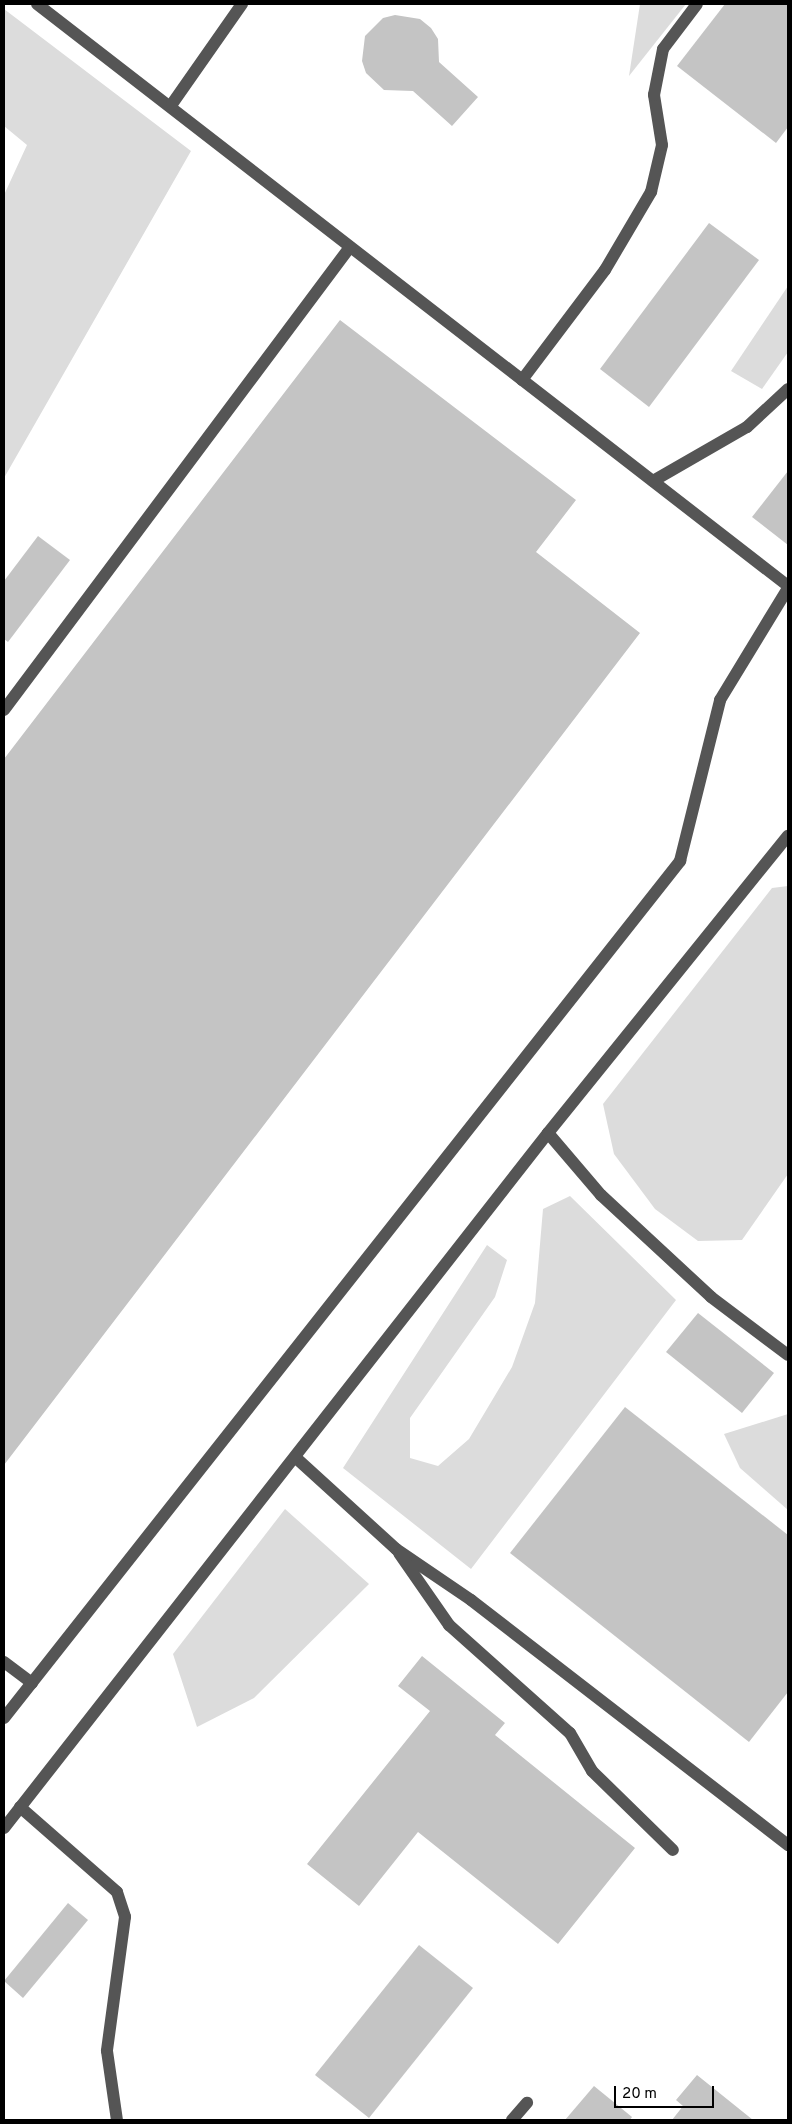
<!DOCTYPE html>
<html>
<head>
<meta charset="utf-8">
<style>
  body { margin:0 }
  #map { position:relative; width:792px; height:2124px; overflow:hidden; background:#fff; font-family:Overpass,sans-serif }
  div>[style] { position:absolute }
  [style*='--x'] { left:calc(var(--x)*1px); top:calc(var(--y)*1px); width:calc(var(--w)*1px); rotate:calc(var(--a)*1deg) }
  .green>* { inset:0; background:#dcdcdc }
  .building>* { inset:0; background:#c4c4c4 }
  .minor>* { height:12px; margin:-6px; padding:0 6px; transform-origin:6px; border-radius:6px; background:#555 }
  span { translate:-50% -50%; white-space:nowrap; text-align:center; line-height:1.15; -webkit-text-stroke:4px #fff; paint-order:stroke }
  .frame { position:absolute; inset:0; border:5px solid #000; pointer-events:none }
  .scale { position:absolute; left:614px; top:2086px; width:100px; height:22px; box-sizing:border-box; border:2px solid #000; border-top:0; padding-left:6px; font-size:15px; line-height:18px; white-space:nowrap; color:#000; -webkit-text-stroke:4px #fff; paint-order:stroke }
</style>
</head>
<body>
<div id="map">
  <div class="green">
    <i style="clip-path:polygon(640px 4px,686px 4px,629px 76px)"></i>
    <i style="clip-path:polygon(4px 9px,191px 151px,4px 478px,4px 195px,27px 145px,4px 126px)"></i>
    <i style="clip-path:polygon(788px 286px,788px 352px,762px 389px,731px 371px)"></i>
    <i style="clip-path:polygon(788px 886px,788px 1174px,742px 1240px,698px 1241px,655px 1209px,614px 1154px,603px 1104px,772px 888px)"></i>
    <i style="clip-path:polygon(570px 1196px,676px 1300px,471px 1569px,343px 1468px,487px 1245px,507px 1260px,495px 1297px,410px 1418px,410px 1458px,438px 1466px,469px 1439px,512px 1367px,535px 1303px,543px 1209px)"></i>
    <i style="clip-path:polygon(788px 1414px,788px 1510px,740px 1468px,724px 1434px)"></i>
    <i style="clip-path:polygon(285px 1509px,369px 1584px,254px 1698px,197px 1727px,173px 1654px)"></i>
  </div>
  <div class="building">
    <i style="clip-path:polygon(725px 4px,788px 4px,788px 127px,776px 143px,677px 66px)"></i>
    <i style="clip-path:polygon(395px 15px,420px 19px,431px 28px,438px 39px,439px 62px,478px 97px,452px 126px,413px 91px,384px 90px,366px 73px,362px 61px,365px 36px,383px 18px)"></i>
    <i style="clip-path:polygon(709px 223px,759px 260px,649px 407px,600px 369px)"></i>
    <i style="clip-path:polygon(340px 320px,576px 500px,536px 552px,640px 633px,4px 1465px,4px 759px)"></i>
    <i style="clip-path:polygon(788px 471px,788px 545px,752px 517px)"></i>
    <i style="clip-path:polygon(38px 536px,70px 560px,8px 642px,4px 639px,4px 581px)"></i>
    <i style="clip-path:polygon(698px 1313px,774px 1373px,742px 1413px,666px 1352px)"></i>
    <i style="clip-path:polygon(625px 1407px,788px 1535px,788px 1692px,749px 1742px,510px 1553px)"></i>
    <i style="clip-path:polygon(422px 1656px,505px 1723px,495px 1735px,635px 1848px,558px 1944px,418px 1832px,359px 1906px,307px 1864px,430px 1711px,398px 1686px)"></i>
    <i style="clip-path:polygon(68px 1903px,88px 1920px,23px 1998px,4px 1981px)"></i>
    <i style="clip-path:polygon(419px 1945px,473px 1988px,369px 2118px,315px 2075px)"></i>
    <i style="clip-path:polygon(697px 2075px,753px 2120px,672px 2120px,683px 2106px,676px 2100px)"></i>
    <i style="clip-path:polygon(594px 2086px,632px 2117px,630px 2120px,565px 2120px)"></i>
  </div>
  <div class="minor">
    <i style="--x:37;--y:4;--w:950;--a:37.77"></i>
    <i style="--x:172;--y:104;--w:122;--a:-55"></i>
    <i style="--x:522;--y:380;--w:138;--a:-53"></i>
    <i style="--x:605;--y:270;--w:91;--a:-59.5"></i>
    <i style="--x:651;--y:192;--w:48;--a:-76.8"></i>
    <i style="--x:662;--y:145;--w:51;--a:-99.1"></i>
    <i style="--x:654;--y:95;--w:47;--a:-78.9"></i>
    <i style="--x:663;--y:49;--w:56;--a:-52.9"></i>
    <i style="--x:653;--y:481;--w:108;--a:-29.9"></i>
    <i style="--x:747;--y:427;--w:56;--a:-42.8"></i>
    <i style="--x:4;--y:710;--w:578;--a:-53.23"></i>
    <i style="--x:548;--y:1133;--w:82;--a:49.5"></i>
    <i style="--x:601;--y:1195;--w:150;--a:42.8"></i>
    <i style="--x:711;--y:1297;--w:96;--a:37"></i>
    <i style="--x:295;--y:1457;--w:137;--a:42.3"></i>
    <i style="--x:396;--y:1549;--w:91;--a:34.2"></i>
    <i style="--x:471;--y:1600;--w:401;--a:37.7"></i>
    <i style="--x:399;--y:1553;--w:88;--a:55.2"></i>
    <i style="--x:449;--y:1625;--w:162;--a:41.8"></i>
    <i style="--x:570;--y:1733;--w:44;--a:59.9"></i>
    <i style="--x:592;--y:1771;--w:113;--a:44.3"></i>
    <i style="--x:4;--y:1662;--w:35;--a:37"></i>
    <i style="--x:4;--y:1718;--w:1092;--a:-51.73"></i>
    <i style="--x:680;--y:861;--w:166;--a:-76"></i>
    <i style="--x:720;--y:700;--w:131;--a:-58.7"></i>
    <i style="--x:20;--y:1807;--w:129;--a:41.2"></i>
    <i style="--x:117;--y:1892;--w:26;--a:72"></i>
    <i style="--x:125;--y:1917;--w:135;--a:97.7"></i>
    <i style="--x:107;--y:2051;--w:70;--a:81.8"></i>
    <i style="--x:4;--y:1828;--w:883;--a:-51.95"></i>
    <i style="--x:548;--y:1133;--w:382;--a:-51.1"></i>
    <i style="--x:512;--y:2120;--w:23;--a:-49"></i>
  </div>
  <div class="frame"></div>
  <div class="scale">20 m</div>
</div>
</body>
</html>
